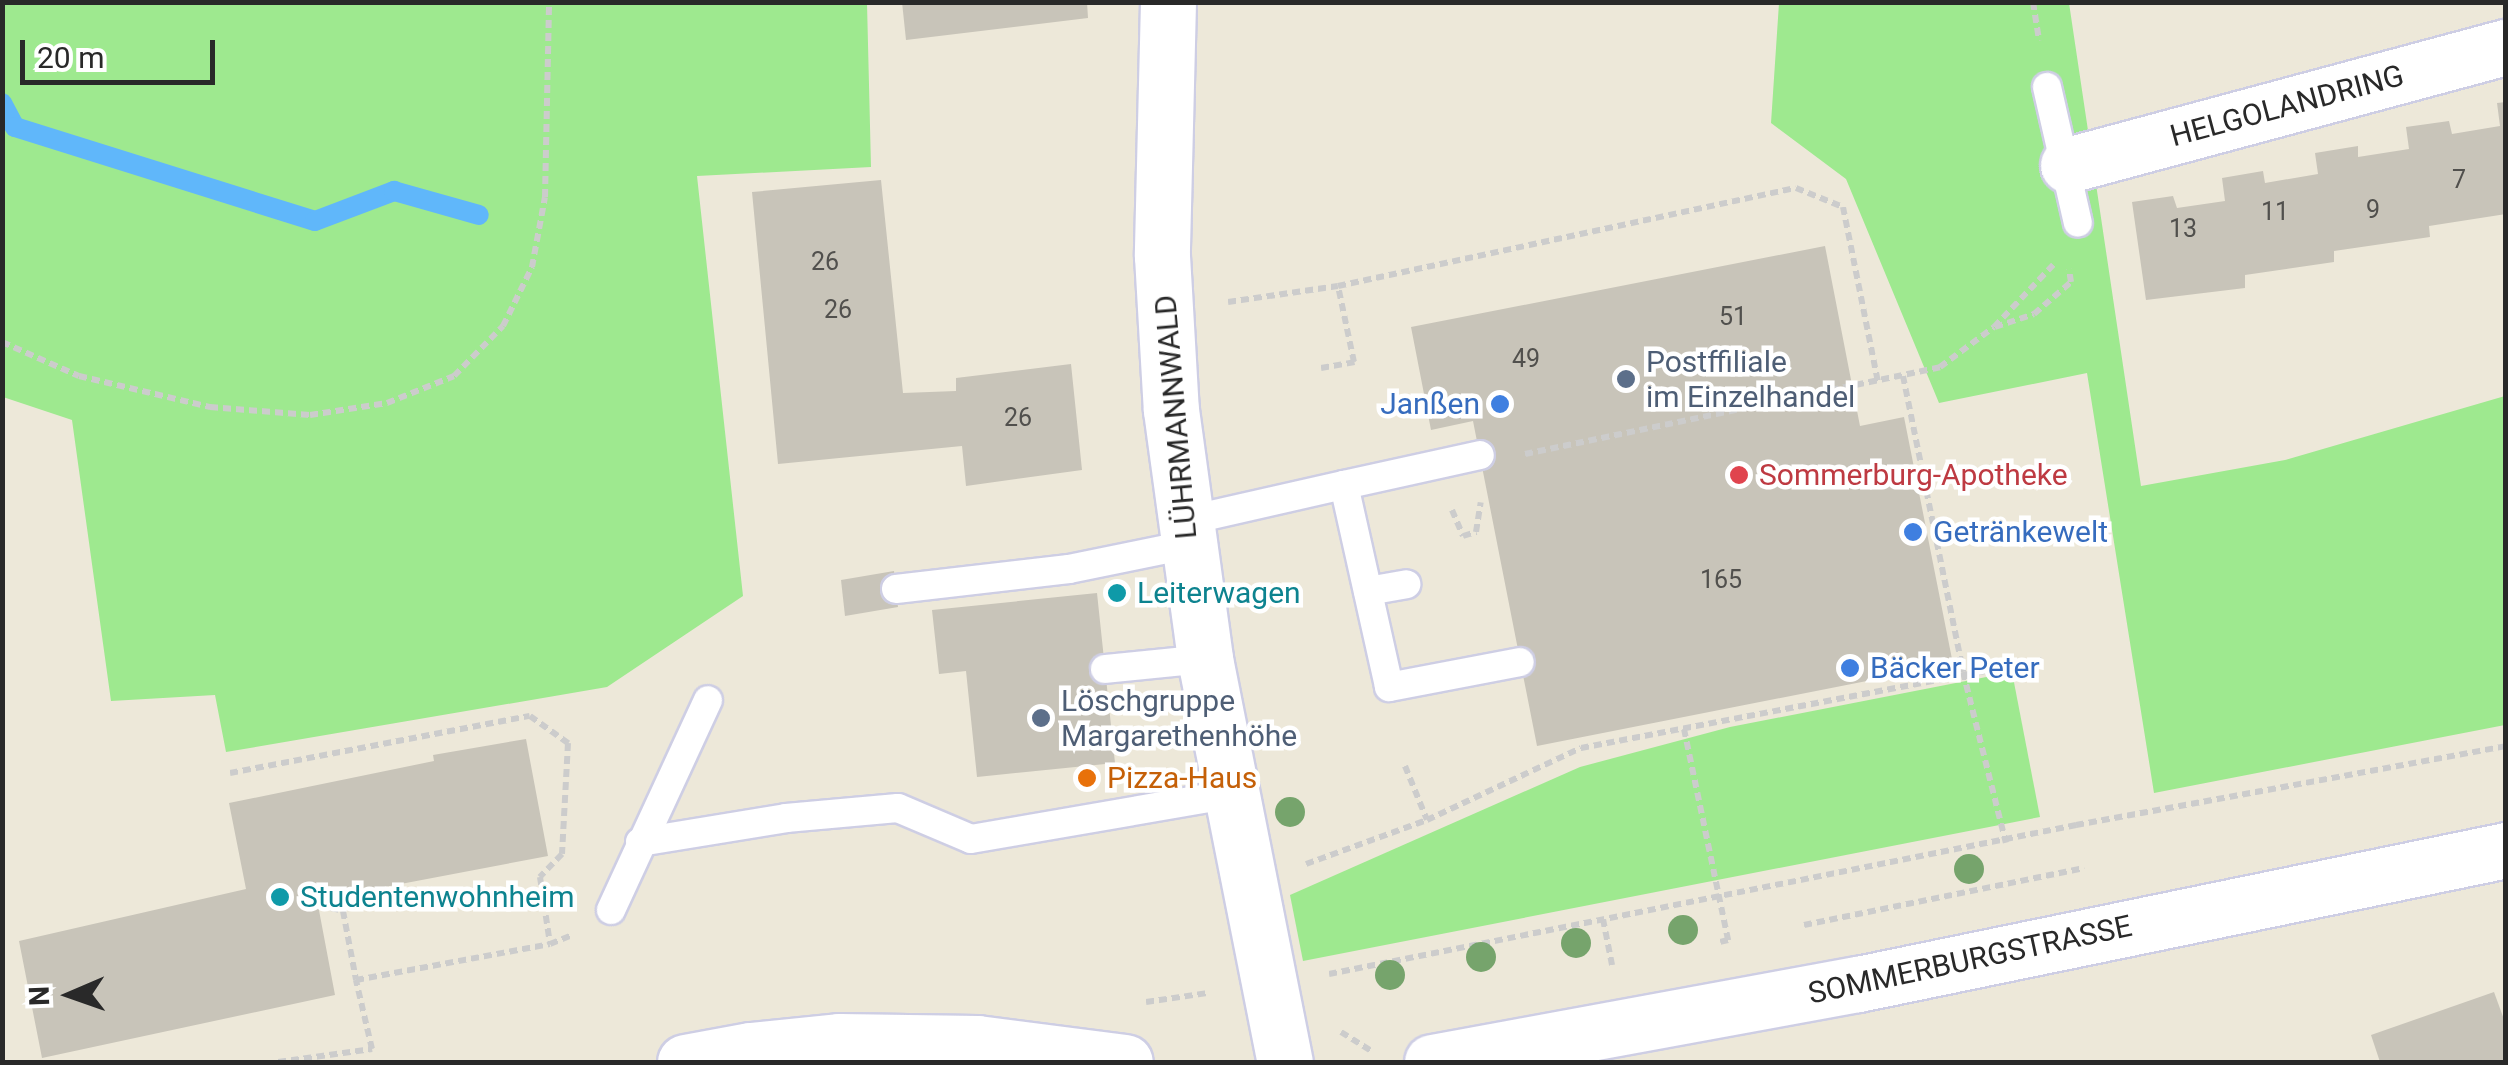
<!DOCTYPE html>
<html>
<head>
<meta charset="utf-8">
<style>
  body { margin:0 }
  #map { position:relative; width:2508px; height:1065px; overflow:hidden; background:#ede8d9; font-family:Roboto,sans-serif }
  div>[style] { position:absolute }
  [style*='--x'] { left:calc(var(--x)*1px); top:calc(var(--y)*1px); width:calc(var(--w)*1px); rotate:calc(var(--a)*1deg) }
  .green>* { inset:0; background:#9ee98f }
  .stream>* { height:20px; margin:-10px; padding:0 10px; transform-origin:10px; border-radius:10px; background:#60b7fa }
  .building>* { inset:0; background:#c8c4b9 }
  .path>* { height:6px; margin-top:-3px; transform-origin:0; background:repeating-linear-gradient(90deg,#ccc 0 8px,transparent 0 13px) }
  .roads { filter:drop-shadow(2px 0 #cecee4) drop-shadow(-2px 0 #cecee4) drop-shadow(0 2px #cecee4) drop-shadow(0 -2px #cecee4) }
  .service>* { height:28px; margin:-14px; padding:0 14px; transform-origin:14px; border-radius:14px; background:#fff }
  .minor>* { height:55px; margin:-27.5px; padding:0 27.5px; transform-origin:27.5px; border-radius:27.5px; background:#fff }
  .tertiary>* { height:55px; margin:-27.5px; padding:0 27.5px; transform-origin:27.5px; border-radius:27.5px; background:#fff }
  .trees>* { width:30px; height:30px; margin:-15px; border-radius:50%; background:#76a46c }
  .dots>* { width:28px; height:28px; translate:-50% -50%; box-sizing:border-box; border:5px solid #fff; border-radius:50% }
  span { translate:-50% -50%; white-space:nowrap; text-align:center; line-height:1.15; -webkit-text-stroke:9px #fff; paint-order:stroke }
  .number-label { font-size:25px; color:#51504d }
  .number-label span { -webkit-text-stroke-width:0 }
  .street-label { font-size:30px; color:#292929 }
  .service-label { font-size:30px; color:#4e5e75 }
  .left { translate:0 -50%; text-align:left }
  .shop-label { font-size:30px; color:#366cbe }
  .right { translate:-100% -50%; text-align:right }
  .health-label { font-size:30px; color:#be3a42 }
  .culture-label { font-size:30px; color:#0d838f }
  .food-label { font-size:30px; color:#c56008 }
  .frame { position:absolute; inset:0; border:5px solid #292929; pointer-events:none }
  .north { position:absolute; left:20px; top:945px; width:100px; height:100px; -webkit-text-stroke:8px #fff; paint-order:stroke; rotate:268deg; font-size:28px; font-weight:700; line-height:40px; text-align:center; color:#292929 }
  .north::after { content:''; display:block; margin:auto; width:35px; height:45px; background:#292929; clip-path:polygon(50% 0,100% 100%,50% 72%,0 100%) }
  .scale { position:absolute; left:20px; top:40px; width:195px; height:45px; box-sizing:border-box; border:5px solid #292929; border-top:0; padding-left:12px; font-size:30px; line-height:35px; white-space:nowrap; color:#292929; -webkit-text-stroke:8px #fff; paint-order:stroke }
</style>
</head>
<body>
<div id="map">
  <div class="green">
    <i style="clip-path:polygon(3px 2px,867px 3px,871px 167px,697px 176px,743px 596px,607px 687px,226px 752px,215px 695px,111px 701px,72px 420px,3px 397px)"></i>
    <i style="clip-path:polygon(1779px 3px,2069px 3px,2141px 486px,2285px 460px,2505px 396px,2505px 725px,2154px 793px,2087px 373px,1939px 403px,1846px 179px,1771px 123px)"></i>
    <i style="clip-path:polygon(2012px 672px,2040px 817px,1303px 961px,1290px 895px,1580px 767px,1730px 727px)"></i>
  </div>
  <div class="stream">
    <i style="--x:2;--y:103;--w:27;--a:62"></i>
    <i style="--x:15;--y:127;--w:314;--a:17.4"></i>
    <i style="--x:315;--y:221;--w:85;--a:-20.8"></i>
    <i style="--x:394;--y:191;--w:88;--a:15.8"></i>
  </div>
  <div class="building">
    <i style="clip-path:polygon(902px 2px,1087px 2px,1088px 18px,906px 40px)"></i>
    <i style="clip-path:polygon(2506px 102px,2506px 214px,2429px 226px,2430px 237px,2334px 251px,2334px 262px,2245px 275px,2245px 288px,2146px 300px,2132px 202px,2173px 196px,2177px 208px,2225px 201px,2222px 178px,2263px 171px,2265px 183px,2318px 174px,2315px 153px,2358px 146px,2358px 157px,2409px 149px,2406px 127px,2449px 121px,2452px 134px,2500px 126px,2497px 103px)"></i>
    <i style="clip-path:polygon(881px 180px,903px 393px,956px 391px,956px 378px,1071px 364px,1082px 470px,966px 486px,962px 446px,778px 464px,752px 192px)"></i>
    <i style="clip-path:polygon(1825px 246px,1860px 426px,1904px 417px,1953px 664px,1537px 746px,1473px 421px,1431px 430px,1411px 327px)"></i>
    <i style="clip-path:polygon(894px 571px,898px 607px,845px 616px,841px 580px)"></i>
    <i style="clip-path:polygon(1097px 593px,1115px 763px,977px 777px,966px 671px,939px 674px,932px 610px)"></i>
    <i style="clip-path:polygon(526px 739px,548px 856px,369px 890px,370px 894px,318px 905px,335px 995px,42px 1058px,19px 941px,246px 889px,229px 803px,434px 761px,433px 755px)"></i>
    <i style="clip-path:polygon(2494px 992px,2506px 1025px,2506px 1062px,2380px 1062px,2371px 1035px)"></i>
  </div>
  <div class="path">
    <i style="--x:2033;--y:2;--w:39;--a:81"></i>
    <i style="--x:1228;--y:302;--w:111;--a:-8.3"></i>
    <i style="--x:1338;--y:286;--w:468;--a:-12.1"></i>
    <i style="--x:1796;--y:188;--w:51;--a:22"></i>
    <i style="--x:1843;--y:207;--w:178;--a:78.7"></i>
    <i style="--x:1995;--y:327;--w:41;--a:-18.4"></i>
    <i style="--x:2034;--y:314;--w:49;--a:-40.9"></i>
    <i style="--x:2071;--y:282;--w:13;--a:-99"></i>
    <i style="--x:2;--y:342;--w:84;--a:23.8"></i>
    <i style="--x:79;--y:376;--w:135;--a:13.3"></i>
    <i style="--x:210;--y:407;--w:100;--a:4.6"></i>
    <i style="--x:310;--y:415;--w:78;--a:-8.9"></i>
    <i style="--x:387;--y:403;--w:72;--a:-21.9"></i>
    <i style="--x:454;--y:376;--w:70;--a:-45.6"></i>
    <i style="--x:503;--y:326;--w:66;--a:-63.8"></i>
    <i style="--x:532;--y:267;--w:71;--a:-79.5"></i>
    <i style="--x:545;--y:197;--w:195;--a:-88.8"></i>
    <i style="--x:1321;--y:368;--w:34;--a:-10"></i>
    <i style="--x:1354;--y:362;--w:78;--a:-101.9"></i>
    <i style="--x:1903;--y:376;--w:302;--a:78.5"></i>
    <i style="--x:1963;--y:672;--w:176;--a:75.9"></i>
    <i style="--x:1525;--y:454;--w:424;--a:-11.8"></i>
    <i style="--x:1940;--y:367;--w:67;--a:-36.5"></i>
    <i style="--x:1994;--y:327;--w:86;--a:-46.4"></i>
    <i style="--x:1452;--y:510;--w:28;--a:67"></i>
    <i style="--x:1463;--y:536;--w:14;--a:-17"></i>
    <i style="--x:1476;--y:532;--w:30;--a:-81"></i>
    <i style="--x:1684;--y:729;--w:216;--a:78.2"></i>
    <i style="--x:1728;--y:940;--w:8;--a:166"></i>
    <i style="--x:1405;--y:766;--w:58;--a:67.8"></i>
    <i style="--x:230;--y:773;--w:305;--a:-10.8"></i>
    <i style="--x:530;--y:716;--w:47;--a:35.4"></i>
    <i style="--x:568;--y:743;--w:111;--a:93.1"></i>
    <i style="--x:562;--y:854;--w:32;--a:134"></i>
    <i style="--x:540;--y:877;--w:68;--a:81.5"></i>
    <i style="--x:1306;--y:864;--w:129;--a:-20"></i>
    <i style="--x:1427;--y:820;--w:170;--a:-25.1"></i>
    <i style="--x:1581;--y:748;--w:469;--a:-10.8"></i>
    <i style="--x:318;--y:905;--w:26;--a:13"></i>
    <i style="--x:343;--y:911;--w:70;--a:79.3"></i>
    <i style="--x:1603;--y:919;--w:47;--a:78.9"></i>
    <i style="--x:1804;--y:925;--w:286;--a:-11.5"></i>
    <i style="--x:1329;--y:974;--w:762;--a:-11.28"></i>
    <i style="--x:2076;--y:825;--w:437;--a:-10.4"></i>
    <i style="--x:1146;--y:1002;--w:63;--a:-8.3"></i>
    <i style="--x:1341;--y:1032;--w:38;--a:32"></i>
    <i style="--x:278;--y:1062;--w:95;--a:-7.9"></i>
    <i style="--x:372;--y:1049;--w:71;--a:-103.1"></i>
    <i style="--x:356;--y:980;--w:197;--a:-10.5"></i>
    <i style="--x:550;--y:944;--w:24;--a:-22"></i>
  </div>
  <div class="roads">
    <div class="service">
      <i style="--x:2047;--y:87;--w:139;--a:77.2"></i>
      <i style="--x:1344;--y:485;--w:139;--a:-12.4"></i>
      <i style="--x:1185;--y:521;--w:163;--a:-12.8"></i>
      <i style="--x:1344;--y:485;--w:207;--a:77.4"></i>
      <i style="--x:1389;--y:687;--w:133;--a:-10.8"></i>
      <i style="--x:896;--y:589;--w:174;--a:-6.6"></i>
      <i style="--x:1069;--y:569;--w:120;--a:-11.5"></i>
      <i style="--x:1368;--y:591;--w:39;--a:-10"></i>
      <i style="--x:1105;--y:669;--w:100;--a:-5.7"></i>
      <i style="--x:640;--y:842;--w:148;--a:-9.3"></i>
      <i style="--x:786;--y:818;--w:112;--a:-5.1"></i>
      <i style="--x:898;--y:808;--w:79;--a:23"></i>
      <i style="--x:971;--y:839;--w:265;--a:-9.8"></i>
      <i style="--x:611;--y:910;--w:231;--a:-65.2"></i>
    </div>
    <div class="minor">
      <i style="--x:1168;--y:2;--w:254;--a:91.4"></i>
      <i style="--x:1162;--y:256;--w:154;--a:86.7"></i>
      <i style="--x:1171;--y:410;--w:251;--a:82.2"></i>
      <i style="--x:1205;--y:659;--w:411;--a:78.8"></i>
      <i style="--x:2068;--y:165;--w:454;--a:-15.1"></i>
    </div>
    <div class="tertiary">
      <i style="--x:685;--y:1062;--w:66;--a:-10.5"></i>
      <i style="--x:750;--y:1050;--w:89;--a:-5.8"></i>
      <i style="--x:839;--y:1041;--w:138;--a:0.8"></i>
      <i style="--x:977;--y:1043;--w:149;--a:7.3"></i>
      <i style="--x:1432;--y:1062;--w:433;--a:-10.4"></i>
      <i style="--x:1858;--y:984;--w:662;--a:-11.68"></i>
    </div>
  </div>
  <div class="trees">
    <i style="left:1290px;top:812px"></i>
    <i style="left:1969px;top:869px"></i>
    <i style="left:1683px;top:930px"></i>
    <i style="left:1576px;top:943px"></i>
    <i style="left:1481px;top:957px"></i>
    <i style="left:1390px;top:975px"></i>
  </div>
  <div class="dots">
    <i style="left:1626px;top:379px;background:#5c6f8a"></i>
    <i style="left:1500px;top:404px;background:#3f7fe0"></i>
    <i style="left:1739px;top:475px;background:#e0444e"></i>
    <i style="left:1913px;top:532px;background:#3f7fe0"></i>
    <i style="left:1117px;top:593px;background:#0f9aa8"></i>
    <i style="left:1850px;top:668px;background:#3f7fe0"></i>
    <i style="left:1041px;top:718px;background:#5c6f8a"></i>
    <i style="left:1087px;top:778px;background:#e8710a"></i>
    <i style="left:280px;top:897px;background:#0f9aa8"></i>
  </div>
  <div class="number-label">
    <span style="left:2459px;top:180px">7</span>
    <span style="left:2373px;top:210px">9</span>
    <span style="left:2275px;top:212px">11</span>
    <span style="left:2183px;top:229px">13</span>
    <span style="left:825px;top:262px">26</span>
    <span style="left:838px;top:310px">26</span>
    <span style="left:1733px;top:317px">51</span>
    <span style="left:1526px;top:359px">49</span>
    <span style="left:1018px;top:418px">26</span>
    <span style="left:1721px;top:580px">165</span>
  </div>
  <div class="street-label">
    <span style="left:2287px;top:106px;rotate:-15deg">HELGOLANDRING</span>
    <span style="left:1176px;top:417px;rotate:-95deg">LÜHRMANNWALD</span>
    <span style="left:1970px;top:960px;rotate:-12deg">SOMMERBURGSTRASSE</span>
  </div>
  <div class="service-label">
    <span class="left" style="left:1646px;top:379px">Postffiliale<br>im Einzelhandel</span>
    <span class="left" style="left:1061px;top:718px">Löschgruppe<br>Margarethenhöhe</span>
  </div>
  <div class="shop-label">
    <span class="right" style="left:1480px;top:404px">Janßen</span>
    <span class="left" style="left:1933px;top:532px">Getränkewelt</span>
    <span class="left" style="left:1870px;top:668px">Bäcker Peter</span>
  </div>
  <div class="health-label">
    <span class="left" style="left:1759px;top:475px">Sommerburg-Apotheke</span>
  </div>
  <div class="culture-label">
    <span class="left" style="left:1137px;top:593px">Leiterwagen</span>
    <span class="left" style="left:300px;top:897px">Studentenwohnheim</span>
  </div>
  <div class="food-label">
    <span class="left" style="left:1107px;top:778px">Pizza-Haus</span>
  </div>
  <div class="frame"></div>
  <div class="north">N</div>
  <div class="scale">20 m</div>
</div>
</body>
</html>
